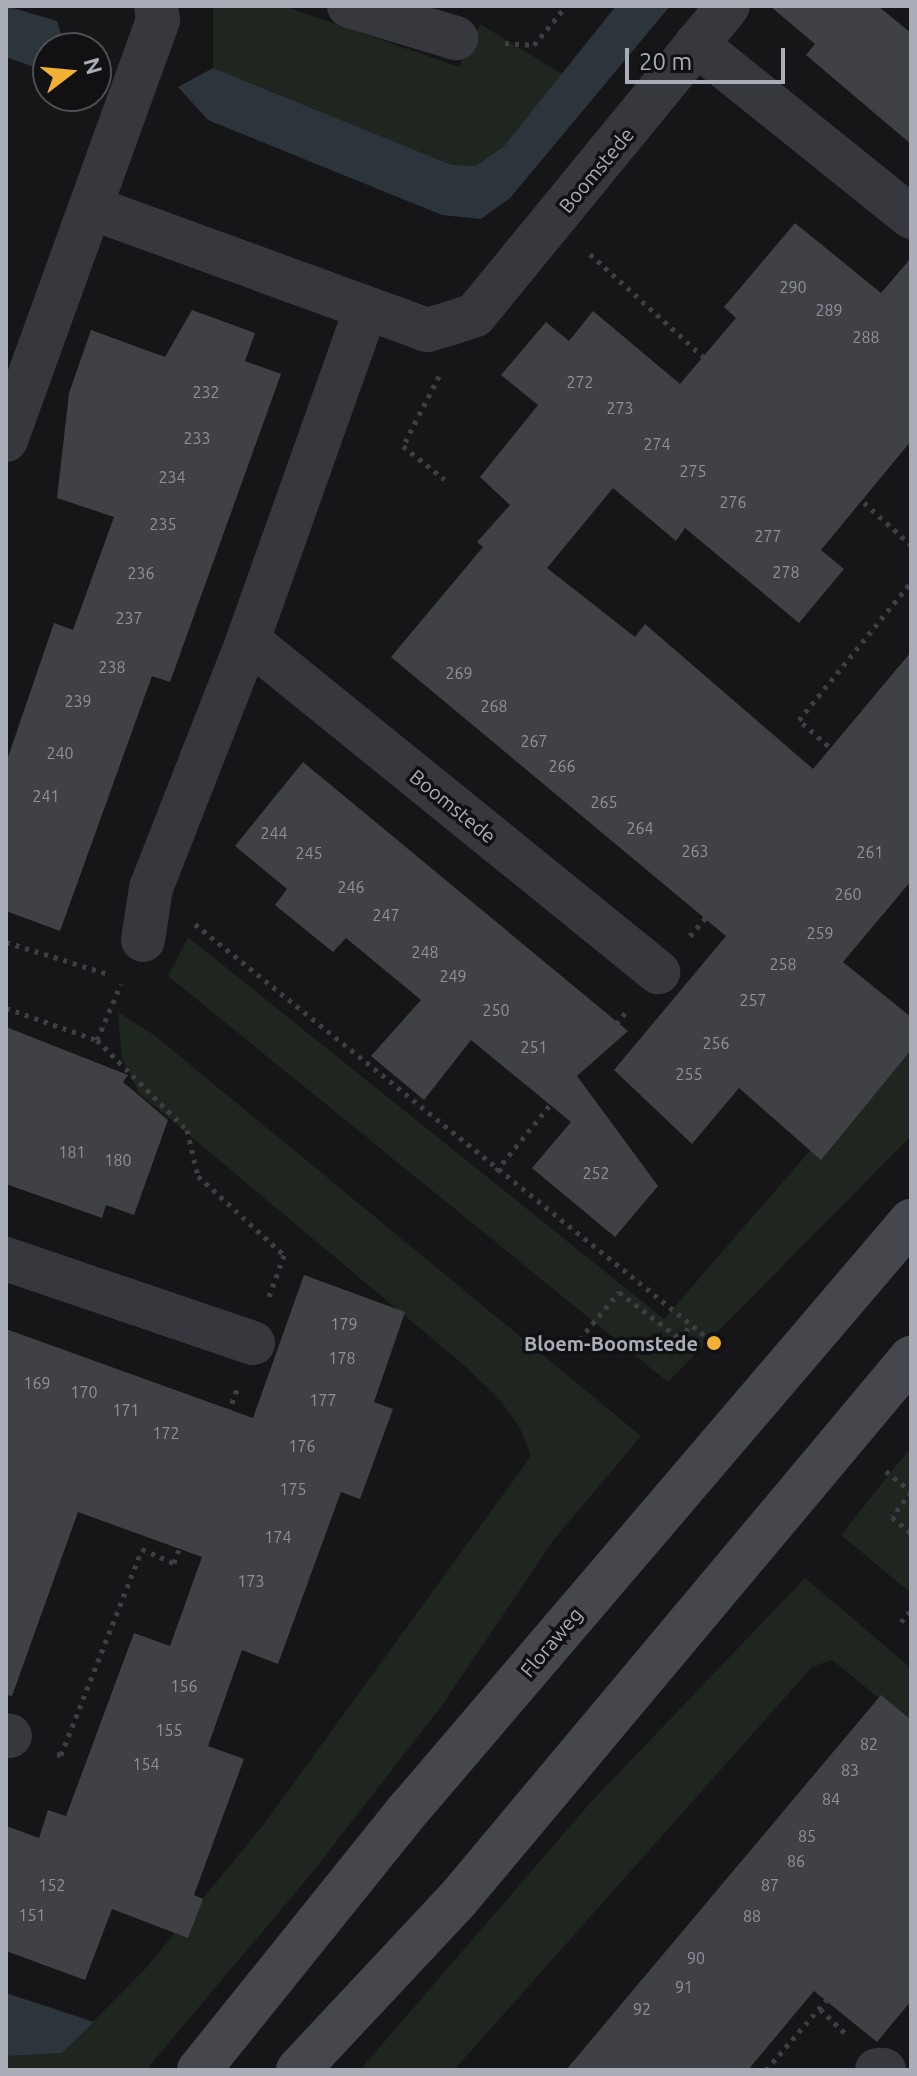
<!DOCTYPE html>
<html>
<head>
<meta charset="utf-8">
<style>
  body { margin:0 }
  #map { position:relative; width:917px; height:2076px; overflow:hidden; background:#161618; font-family:Ubuntu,sans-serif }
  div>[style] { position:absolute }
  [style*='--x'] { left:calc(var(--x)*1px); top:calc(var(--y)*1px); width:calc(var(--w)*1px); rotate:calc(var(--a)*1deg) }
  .green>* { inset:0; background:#1e261f }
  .water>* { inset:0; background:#2c353c }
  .building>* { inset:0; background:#404145 }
  .path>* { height:5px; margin-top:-2.5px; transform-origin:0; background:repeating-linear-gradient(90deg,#3d3f44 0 4px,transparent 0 10px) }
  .minor>* { height:44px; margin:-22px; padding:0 22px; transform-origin:22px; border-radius:22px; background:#37383d }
  .secondary>* { height:44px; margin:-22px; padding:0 22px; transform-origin:22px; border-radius:22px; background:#45474d }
  .dots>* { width:22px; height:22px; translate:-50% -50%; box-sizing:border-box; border:4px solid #111113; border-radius:50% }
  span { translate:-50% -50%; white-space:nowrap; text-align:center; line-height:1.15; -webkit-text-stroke:7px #111113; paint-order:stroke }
  .number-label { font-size:16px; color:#8e929b }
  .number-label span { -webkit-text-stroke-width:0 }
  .street-label { font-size:20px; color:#a8adb8 }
  .poi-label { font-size:20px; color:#a8adb8; font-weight:700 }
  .right { translate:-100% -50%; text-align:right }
  .frame { position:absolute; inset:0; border:8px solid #a8adb8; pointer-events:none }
  .north { position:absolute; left:32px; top:32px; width:80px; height:80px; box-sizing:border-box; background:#111113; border:2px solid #4d4f55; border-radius:50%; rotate:74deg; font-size:22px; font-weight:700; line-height:32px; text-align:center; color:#a8adb8 }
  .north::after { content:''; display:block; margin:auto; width:28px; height:36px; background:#f2b134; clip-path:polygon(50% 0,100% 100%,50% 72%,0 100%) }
  .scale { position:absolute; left:625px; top:48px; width:160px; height:36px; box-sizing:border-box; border:4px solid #a8adb8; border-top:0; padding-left:10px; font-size:24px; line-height:28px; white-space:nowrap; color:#a8adb8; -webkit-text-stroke:6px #111113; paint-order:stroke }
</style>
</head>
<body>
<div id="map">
  <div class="green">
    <i style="clip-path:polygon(213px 6px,284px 6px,459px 67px,480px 24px,562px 74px,504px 146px,476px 166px,452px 165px,213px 68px)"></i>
    <i style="clip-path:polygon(188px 937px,664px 1319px,911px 1034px,911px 1136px,668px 1382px,168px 976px)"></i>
    <i style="clip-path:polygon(118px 1012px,154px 1035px,641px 1436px,552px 1542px,443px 1704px,311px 1874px,146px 2070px,6px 2070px,6px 2056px,62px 2053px,146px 1968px,264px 1824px,531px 1456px,520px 1428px,500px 1400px,466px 1367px,139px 1093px,122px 1058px)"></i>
    <i style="clip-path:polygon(911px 1447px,911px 1593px,841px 1535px)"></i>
    <i style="clip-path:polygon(805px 1578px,911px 1668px,911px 1724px,832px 1660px,812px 1667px,454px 2070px,360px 2070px,591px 1802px)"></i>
  </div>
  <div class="water">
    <i style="clip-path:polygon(6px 6px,57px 21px,65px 48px,48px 48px,48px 66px,42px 70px,6px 57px)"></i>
    <i style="clip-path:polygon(616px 6px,670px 6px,510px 198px,481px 219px,442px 215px,208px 120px,178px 87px,213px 68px,452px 165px,476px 166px,504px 146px)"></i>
    <i style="clip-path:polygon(6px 1993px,94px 2022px,62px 2053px,6px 2056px)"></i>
  </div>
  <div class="building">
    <i style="clip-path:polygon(770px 6px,878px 6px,911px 33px,911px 144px,806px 55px,815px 44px)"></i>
    <i style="clip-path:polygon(795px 223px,881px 293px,911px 258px,911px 441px,821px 550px,844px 569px,799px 623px,685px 528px,676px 541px,613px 488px,547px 568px,635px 637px,645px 624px,813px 769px,911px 652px,911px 881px,843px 962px,911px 1017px,911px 1050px,821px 1160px,739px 1088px,692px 1144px,614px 1070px,726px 936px,391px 657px,483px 547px,477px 542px,510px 505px,480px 477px,538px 405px,501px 375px,546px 322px,569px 341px,593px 311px,680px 384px,736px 318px,724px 307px)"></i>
    <i style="clip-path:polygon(192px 310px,255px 333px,245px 361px,281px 374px,170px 682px,152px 676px,60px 931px,6px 911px,6px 763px,54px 623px,73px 630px,114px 517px,57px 498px,69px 393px,91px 330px,165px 357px)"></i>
    <i style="clip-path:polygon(303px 762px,628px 1031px,577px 1076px,658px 1186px,615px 1237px,532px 1168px,571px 1122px,471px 1040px,424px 1100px,371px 1056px,421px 1000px,346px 938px,333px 952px,275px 905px,287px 889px,235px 846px)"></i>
    <i style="clip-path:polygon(6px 1027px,128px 1075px,123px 1082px,168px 1120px,134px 1215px,106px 1205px,102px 1218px,6px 1184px)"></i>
    <i style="clip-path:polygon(304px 1275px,405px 1312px,374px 1402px,393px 1409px,360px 1499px,341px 1492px,278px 1664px,242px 1650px,208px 1746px,244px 1759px,194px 1895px,203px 1899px,188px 1938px,112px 1909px,85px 1980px,6px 1951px,6px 1826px,39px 1838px,48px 1810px,66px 1816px,134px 1633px,170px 1646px,202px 1557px,78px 1512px,12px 1696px,6px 1695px,6px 1329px,253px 1418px)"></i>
    <i style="clip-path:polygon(881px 1695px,911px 1720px,911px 2001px,877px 2042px,814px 1991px,748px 2070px,566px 2070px)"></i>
  </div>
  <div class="path">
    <i style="--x:505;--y:43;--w:29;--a:4"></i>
    <i style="--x:534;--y:45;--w:50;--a:-50.6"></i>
    <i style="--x:590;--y:254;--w:433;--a:42.2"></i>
    <i style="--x:439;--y:376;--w:79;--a:117.2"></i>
    <i style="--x:403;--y:446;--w:53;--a:38.8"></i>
    <i style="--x:195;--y:924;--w:667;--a:38.91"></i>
    <i style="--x:690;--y:936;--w:234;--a:-49.2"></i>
    <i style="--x:843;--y:759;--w:59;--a:-138.4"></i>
    <i style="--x:799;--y:720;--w:178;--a:-50.9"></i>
    <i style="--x:6;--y:942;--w:104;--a:17.4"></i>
    <i style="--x:6;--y:1008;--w:96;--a:19.4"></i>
    <i style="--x:97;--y:1040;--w:127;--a:45"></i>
    <i style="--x:187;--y:1130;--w:47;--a:76.6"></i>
    <i style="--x:198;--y:1176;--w:117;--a:42.6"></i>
    <i style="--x:284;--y:1255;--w:45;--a:109.7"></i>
    <i style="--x:97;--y:1040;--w:61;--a:-66.8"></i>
    <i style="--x:496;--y:1171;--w:207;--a:-50.7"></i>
    <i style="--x:573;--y:1347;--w:72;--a:-50.1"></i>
    <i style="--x:619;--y:1292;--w:81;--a:37.4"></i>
    <i style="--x:683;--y:1341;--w:19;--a:-69"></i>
    <i style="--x:886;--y:1471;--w:32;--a:39"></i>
    <i style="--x:911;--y:1492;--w:31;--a:127"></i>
    <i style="--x:892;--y:1517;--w:25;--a:40"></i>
    <i style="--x:901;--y:1622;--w:16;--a:-50"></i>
    <i style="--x:57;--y:1754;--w:4;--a:14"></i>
    <i style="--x:61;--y:1755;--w:221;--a:-68.5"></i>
    <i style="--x:142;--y:1549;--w:35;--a:24"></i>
    <i style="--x:174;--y:1563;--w:185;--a:-70.1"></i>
    <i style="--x:820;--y:2009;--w:35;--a:44"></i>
    <i style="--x:766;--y:2070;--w:222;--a:-49.2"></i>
  </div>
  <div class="minor">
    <i style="--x:349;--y:6;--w:112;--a:16.7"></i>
    <i style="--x:696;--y:44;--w:276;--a:38.8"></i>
    <i style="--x:92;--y:208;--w:357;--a:20"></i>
    <i style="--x:427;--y:330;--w:25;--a:-16"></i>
    <i style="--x:451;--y:323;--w:25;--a:-18"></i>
    <i style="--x:475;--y:315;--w:399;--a:-50.7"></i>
    <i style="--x:6;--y:440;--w:447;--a:-70.1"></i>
    <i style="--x:158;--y:20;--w:14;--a:-98"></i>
    <i style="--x:248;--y:640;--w:528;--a:39"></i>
    <i style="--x:143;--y:940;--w:53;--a:-81.3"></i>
    <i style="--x:151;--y:888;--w:266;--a:-68.6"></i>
    <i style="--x:248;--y:640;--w:352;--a:-70.4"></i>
    <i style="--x:6;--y:1259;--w:261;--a:18.8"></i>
    <i style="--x:6;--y:1735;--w:4;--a:14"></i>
    <i style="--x:877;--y:2070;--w:7;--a:0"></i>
  </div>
  <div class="secondary">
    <i style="--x:199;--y:2070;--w:336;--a:-51.2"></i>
    <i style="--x:410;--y:1808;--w:772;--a:-49.52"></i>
    <i style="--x:298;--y:2070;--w:234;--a:-46.9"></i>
    <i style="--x:458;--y:1899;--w:706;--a:-50.06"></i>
  </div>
  <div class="dots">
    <i style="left:714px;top:1343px;background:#f2b134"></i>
  </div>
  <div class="number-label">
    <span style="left:793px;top:287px">290</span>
    <span style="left:829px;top:310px">289</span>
    <span style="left:866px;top:337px">288</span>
    <span style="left:580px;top:382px">272</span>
    <span style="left:206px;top:392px">232</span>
    <span style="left:620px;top:408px">273</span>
    <span style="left:197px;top:438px">233</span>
    <span style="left:657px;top:444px">274</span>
    <span style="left:693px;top:471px">275</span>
    <span style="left:172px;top:477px">234</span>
    <span style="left:733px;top:502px">276</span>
    <span style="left:163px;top:524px">235</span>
    <span style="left:768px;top:536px">277</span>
    <span style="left:786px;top:572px">278</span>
    <span style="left:141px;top:573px">236</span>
    <span style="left:129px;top:618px">237</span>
    <span style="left:112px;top:667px">238</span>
    <span style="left:459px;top:673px">269</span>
    <span style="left:78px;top:701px">239</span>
    <span style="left:494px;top:706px">268</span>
    <span style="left:534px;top:741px">267</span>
    <span style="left:60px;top:753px">240</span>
    <span style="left:562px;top:766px">266</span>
    <span style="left:46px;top:796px">241</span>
    <span style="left:604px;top:802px">265</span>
    <span style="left:640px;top:828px">264</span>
    <span style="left:274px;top:833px">244</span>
    <span style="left:695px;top:851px">263</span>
    <span style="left:870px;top:852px">261</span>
    <span style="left:309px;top:853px">245</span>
    <span style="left:351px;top:887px">246</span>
    <span style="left:848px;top:894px">260</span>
    <span style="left:386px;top:915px">247</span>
    <span style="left:820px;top:933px">259</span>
    <span style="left:425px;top:952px">248</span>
    <span style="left:783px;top:964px">258</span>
    <span style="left:453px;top:976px">249</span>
    <span style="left:753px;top:1000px">257</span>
    <span style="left:496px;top:1010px">250</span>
    <span style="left:716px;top:1043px">256</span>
    <span style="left:534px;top:1047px">251</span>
    <span style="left:689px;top:1074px">255</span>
    <span style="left:72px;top:1152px">181</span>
    <span style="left:118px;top:1160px">180</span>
    <span style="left:596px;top:1173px">252</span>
    <span style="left:344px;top:1324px">179</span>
    <span style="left:342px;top:1358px">178</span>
    <span style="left:37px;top:1383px">169</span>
    <span style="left:84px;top:1392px">170</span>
    <span style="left:323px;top:1400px">177</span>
    <span style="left:126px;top:1410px">171</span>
    <span style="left:166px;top:1433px">172</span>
    <span style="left:302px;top:1446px">176</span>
    <span style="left:293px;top:1489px">175</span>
    <span style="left:278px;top:1537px">174</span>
    <span style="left:251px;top:1581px">173</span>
    <span style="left:184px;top:1686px">156</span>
    <span style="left:169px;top:1730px">155</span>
    <span style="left:869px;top:1744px">82</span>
    <span style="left:146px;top:1764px">154</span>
    <span style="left:850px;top:1770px">83</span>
    <span style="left:831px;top:1799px">84</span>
    <span style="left:807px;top:1836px">85</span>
    <span style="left:796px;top:1861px">86</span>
    <span style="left:52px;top:1885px">152</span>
    <span style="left:770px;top:1885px">87</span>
    <span style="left:32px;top:1915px">151</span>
    <span style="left:752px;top:1916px">88</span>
    <span style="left:696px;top:1958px">90</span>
    <span style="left:684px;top:1987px">91</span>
    <span style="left:642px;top:2009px">92</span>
  </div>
  <div class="street-label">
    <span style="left:596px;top:170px;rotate:-50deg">Boomstede</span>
    <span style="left:453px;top:806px;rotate:39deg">Boomstede</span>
    <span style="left:551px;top:1642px;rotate:-50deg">Floraweg</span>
  </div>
  <div class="poi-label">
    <span class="right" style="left:698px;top:1343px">Bloem-Boomstede</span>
  </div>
  <div class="frame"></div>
  <div class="north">N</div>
  <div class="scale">20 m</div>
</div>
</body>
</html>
